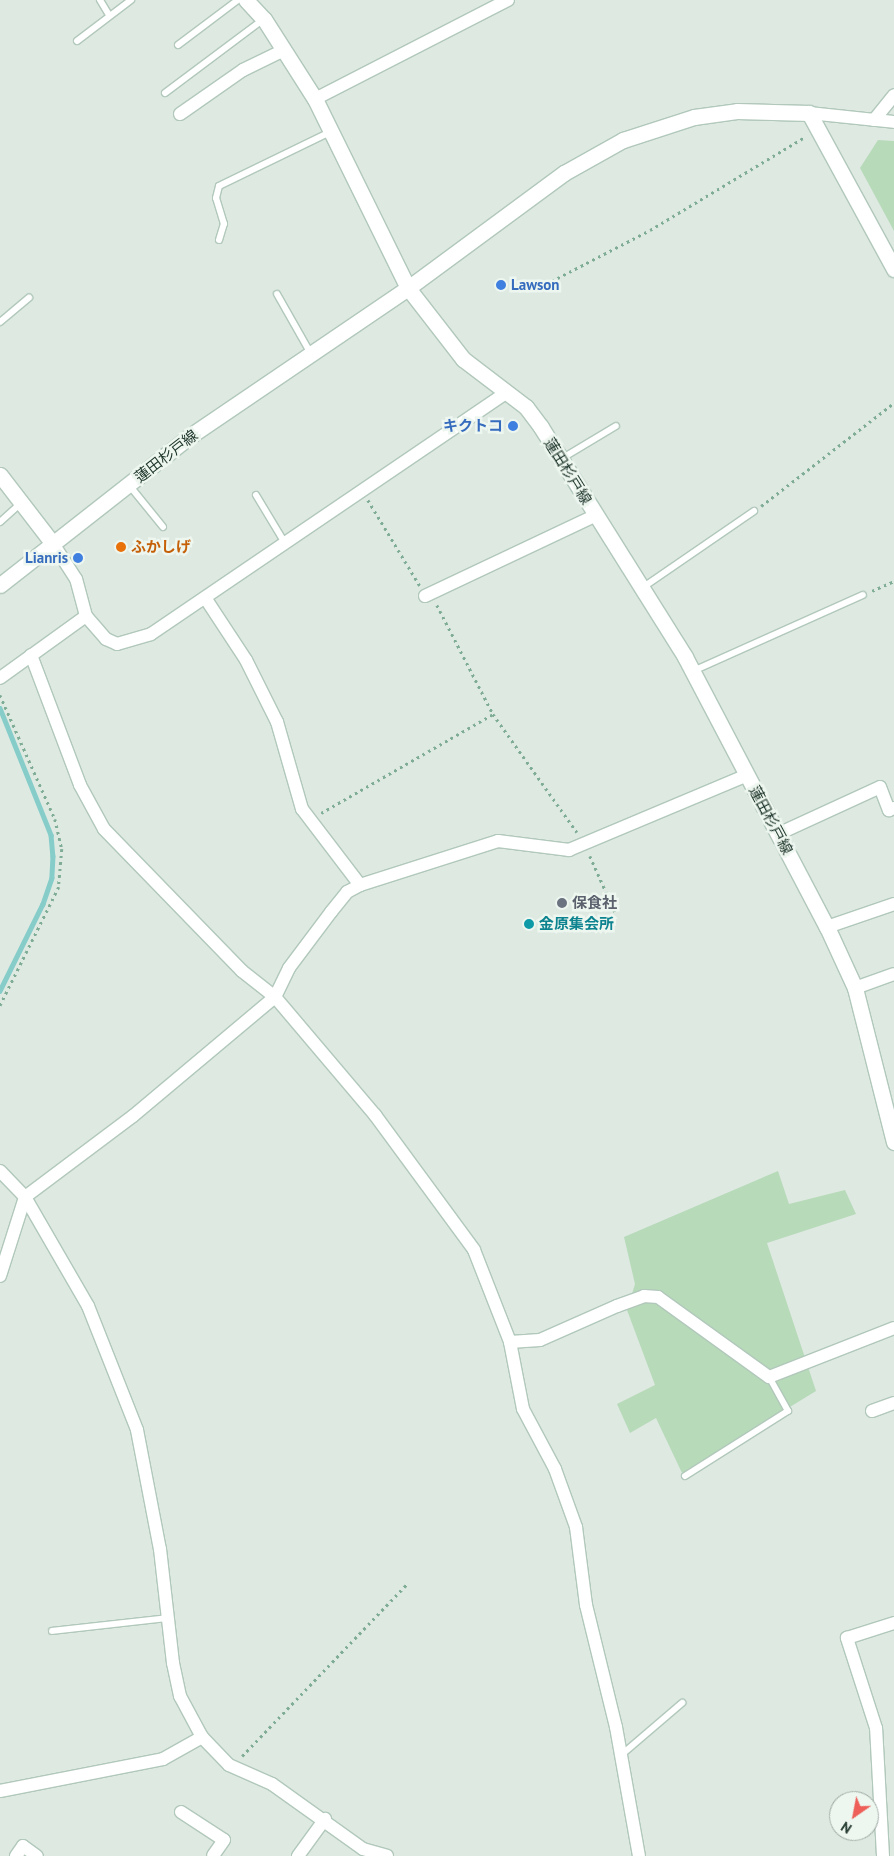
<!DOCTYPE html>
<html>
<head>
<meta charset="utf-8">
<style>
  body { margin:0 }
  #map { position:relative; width:894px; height:1856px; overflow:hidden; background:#dee9e2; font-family:"PT Sans","Noto Sans JP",sans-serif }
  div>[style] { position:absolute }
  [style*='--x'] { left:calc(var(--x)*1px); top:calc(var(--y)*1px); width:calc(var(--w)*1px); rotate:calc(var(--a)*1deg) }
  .green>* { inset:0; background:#b7dab9 }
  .stream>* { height:4.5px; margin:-2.25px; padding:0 2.25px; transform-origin:2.25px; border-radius:2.25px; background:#86cdca }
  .path>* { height:2.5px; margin-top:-1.25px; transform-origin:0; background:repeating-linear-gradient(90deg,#7fac95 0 2.5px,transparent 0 6.5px) }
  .roads { filter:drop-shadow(1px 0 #b1c8bb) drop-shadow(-1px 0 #b1c8bb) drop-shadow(0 1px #b1c8bb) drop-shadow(0 -1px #b1c8bb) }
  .lane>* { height:6px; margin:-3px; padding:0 3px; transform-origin:3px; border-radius:3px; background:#fff }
  .street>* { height:12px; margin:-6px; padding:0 6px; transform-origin:6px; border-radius:6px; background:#fff }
  .secondary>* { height:15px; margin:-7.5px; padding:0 7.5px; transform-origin:7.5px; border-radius:7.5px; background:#fff }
  .dots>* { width:14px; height:14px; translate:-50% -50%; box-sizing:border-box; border:2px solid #eef6f0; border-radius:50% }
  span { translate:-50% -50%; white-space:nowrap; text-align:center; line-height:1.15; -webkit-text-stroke:5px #eef6f0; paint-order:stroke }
  .shop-label { font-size:15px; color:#366cbe; font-weight:700 }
  .left { translate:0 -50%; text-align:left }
  .right { translate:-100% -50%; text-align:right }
  .street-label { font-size:15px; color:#20382d }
  .food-label { font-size:15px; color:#c56008; font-weight:700 }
  .worship-label { font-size:15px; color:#5b616d; font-weight:700 }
  .culture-label { font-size:15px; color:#0d838f; font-weight:700 }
  .north { position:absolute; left:829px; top:1791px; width:50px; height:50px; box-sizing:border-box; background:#eef6f0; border:1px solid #9caaa2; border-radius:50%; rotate:213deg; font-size:14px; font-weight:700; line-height:20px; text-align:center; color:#20382d }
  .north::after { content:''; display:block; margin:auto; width:18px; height:22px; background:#ed5f58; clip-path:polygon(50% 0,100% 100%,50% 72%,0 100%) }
</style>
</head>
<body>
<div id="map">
  <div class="green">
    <i style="clip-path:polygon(878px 140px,894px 141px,894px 231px,860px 168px)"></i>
    <i style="clip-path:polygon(778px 1171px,789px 1204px,845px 1190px,856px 1214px,767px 1243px,816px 1391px,682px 1473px,656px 1418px,630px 1433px,617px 1404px,655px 1385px,627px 1310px,635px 1284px,624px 1237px)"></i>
  </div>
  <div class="stream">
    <i style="--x:0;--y:708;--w:137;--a:68.1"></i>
    <i style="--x:51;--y:835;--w:21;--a:85"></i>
    <i style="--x:53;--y:856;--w:22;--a:93"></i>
    <i style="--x:52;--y:878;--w:28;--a:109"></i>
    <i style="--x:43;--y:904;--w:97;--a:116.3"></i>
  </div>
  <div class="path">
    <i style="--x:546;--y:284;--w:117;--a:-27.4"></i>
    <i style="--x:650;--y:230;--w:181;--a:-31"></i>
    <i style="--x:368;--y:500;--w:100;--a:58.8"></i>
    <i style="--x:761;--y:506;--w:168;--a:-37.8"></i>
    <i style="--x:872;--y:591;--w:24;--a:-24"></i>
    <i style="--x:437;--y:605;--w:123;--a:62.8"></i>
    <i style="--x:493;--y:714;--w:145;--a:54.6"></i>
    <i style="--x:0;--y:695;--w:136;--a:66.1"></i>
    <i style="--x:55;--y:819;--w:31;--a:77"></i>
    <i style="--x:62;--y:849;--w:38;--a:95"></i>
    <i style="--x:59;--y:887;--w:133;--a:116.4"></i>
    <i style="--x:321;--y:813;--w:198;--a:-29.9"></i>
    <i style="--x:590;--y:856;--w:61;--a:65.9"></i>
    <i style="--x:242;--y:1756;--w:238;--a:-46.2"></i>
  </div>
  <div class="roads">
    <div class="lane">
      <i style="--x:100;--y:0;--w:17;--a:59"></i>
      <i style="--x:77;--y:41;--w:68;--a:-37.2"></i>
      <i style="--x:178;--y:45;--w:75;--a:-36.9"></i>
      <i style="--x:165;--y:93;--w:124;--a:-36.8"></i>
      <i style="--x:219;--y:240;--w:17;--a:-73"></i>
      <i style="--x:224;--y:224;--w:27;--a:-107"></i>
      <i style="--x:216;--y:198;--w:12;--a:-76"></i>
      <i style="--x:219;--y:186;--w:123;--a:-25.9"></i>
      <i style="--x:277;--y:294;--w:67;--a:60.4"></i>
      <i style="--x:0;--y:322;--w:38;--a:-40"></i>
      <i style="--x:561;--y:459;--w:64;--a:-31"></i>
      <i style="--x:129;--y:485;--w:54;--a:51"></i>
      <i style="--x:256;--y:495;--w:56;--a:58.9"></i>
      <i style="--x:0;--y:522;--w:28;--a:-42"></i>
      <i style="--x:642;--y:588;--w:136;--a:-34.5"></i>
      <i style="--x:693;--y:671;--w:186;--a:-24.1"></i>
      <i style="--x:685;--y:1476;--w:122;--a:-32.3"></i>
      <i style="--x:788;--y:1411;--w:39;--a:-119"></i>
      <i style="--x:52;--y:1631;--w:117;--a:-6.4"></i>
      <i style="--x:620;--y:1756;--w:82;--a:-40.5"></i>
    </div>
    <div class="street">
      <i style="--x:315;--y:99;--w:217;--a:-27.2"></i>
      <i style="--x:809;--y:113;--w:85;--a:6"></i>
      <i style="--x:180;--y:114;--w:77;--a:-34.9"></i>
      <i style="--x:243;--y:70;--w:46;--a:-26"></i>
      <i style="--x:874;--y:120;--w:32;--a:-51"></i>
      <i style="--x:425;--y:596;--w:189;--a:-25.3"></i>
      <i style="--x:86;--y:616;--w:30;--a:49"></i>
      <i style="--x:106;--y:639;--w:12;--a:24"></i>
      <i style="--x:117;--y:644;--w:35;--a:-16"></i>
      <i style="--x:151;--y:634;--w:430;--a:-34.2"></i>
      <i style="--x:31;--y:655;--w:139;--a:69.3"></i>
      <i style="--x:80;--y:785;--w:50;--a:61.4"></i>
      <i style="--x:104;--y:829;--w:198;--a:45.8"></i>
      <i style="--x:242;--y:971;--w:42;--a:38.2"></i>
      <i style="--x:275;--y:997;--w:155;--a:49.7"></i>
      <i style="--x:375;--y:1115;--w:167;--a:53.7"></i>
      <i style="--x:474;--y:1250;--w:99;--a:68.6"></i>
      <i style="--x:510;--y:1342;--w:68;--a:79"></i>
      <i style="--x:523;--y:1409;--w:68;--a:61.9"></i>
      <i style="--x:555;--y:1469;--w:62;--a:70.1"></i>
      <i style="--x:576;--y:1527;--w:79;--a:82.7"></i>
      <i style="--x:586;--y:1605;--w:126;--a:76.2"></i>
      <i style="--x:616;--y:1727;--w:131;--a:79.9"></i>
      <i style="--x:0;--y:678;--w:106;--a:-35.8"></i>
      <i style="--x:86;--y:616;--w:38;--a:-105"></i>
      <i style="--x:76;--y:579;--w:40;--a:-122.9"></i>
      <i style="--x:778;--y:834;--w:112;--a:-24.7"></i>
      <i style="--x:880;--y:787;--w:25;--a:69"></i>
      <i style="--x:889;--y:810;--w:5;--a:-22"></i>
      <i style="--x:360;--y:885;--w:145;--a:-17.7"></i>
      <i style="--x:498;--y:841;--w:72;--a:7.2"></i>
      <i style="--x:569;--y:850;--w:193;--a:-22.8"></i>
      <i style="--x:827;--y:927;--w:71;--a:-18.9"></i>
      <i style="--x:855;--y:988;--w:41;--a:-19.7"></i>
      <i style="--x:0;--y:1171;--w:36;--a:46"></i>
      <i style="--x:25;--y:1197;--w:126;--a:60"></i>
      <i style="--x:88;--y:1306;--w:133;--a:68.4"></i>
      <i style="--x:137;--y:1430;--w:121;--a:79.1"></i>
      <i style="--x:160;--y:1549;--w:115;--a:83.5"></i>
      <i style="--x:173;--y:1663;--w:34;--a:78"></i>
      <i style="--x:180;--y:1696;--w:47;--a:61.8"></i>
      <i style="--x:202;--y:1737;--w:39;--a:46"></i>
      <i style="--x:229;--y:1765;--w:47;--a:23.8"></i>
      <i style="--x:272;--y:1784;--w:112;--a:35.5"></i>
      <i style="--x:363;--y:1849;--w:25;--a:16"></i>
      <i style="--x:0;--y:1276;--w:83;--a:-72.4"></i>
      <i style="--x:25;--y:1197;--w:135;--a:-36.9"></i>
      <i style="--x:133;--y:1116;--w:185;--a:-40"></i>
      <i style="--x:275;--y:997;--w:32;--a:-64"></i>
      <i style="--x:289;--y:968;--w:70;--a:-53.1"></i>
      <i style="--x:331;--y:912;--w:26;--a:-51"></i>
      <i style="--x:347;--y:892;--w:15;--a:-28"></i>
      <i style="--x:360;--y:885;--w:96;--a:-127.3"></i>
      <i style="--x:302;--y:809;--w:91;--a:-106"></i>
      <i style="--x:277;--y:722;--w:69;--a:-116.6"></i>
      <i style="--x:246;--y:660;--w:73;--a:-123.3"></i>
      <i style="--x:510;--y:1342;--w:30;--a:-4"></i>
      <i style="--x:540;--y:1340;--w:84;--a:-23.8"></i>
      <i style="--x:617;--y:1306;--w:29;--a:-20"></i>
      <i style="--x:644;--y:1296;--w:14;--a:4"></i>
      <i style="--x:658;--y:1297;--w:137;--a:35.8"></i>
      <i style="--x:769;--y:1377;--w:134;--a:-21.4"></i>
      <i style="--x:872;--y:1411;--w:23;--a:-20"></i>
      <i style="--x:0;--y:1791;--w:166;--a:-11.1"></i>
      <i style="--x:163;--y:1759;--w:45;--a:-29.4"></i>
      <i style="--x:181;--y:1812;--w:51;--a:33.1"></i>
      <i style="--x:224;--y:1840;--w:19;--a:125"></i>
      <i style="--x:16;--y:1856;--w:12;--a:-55"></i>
      <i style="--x:23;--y:1846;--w:17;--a:36"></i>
      <i style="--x:298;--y:1856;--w:46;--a:-53.9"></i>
      <i style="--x:883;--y:1856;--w:128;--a:-93.1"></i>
      <i style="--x:876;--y:1728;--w:95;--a:-107.9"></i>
      <i style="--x:847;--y:1638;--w:49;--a:-17.7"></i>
    </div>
    <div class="secondary">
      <i style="--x:246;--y:0;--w:26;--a:47"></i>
      <i style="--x:264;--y:19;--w:95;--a:57.5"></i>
      <i style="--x:315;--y:99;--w:211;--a:63.8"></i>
      <i style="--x:408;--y:288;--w:194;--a:-36.4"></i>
      <i style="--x:564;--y:173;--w:68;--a:-29.2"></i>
      <i style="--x:623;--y:140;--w:75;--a:-17.9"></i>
      <i style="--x:694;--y:117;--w:43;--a:-7.9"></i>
      <i style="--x:737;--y:111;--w:72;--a:1.6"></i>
      <i style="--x:809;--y:113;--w:178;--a:61.4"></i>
      <i style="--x:0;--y:475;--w:88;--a:52.4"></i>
      <i style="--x:0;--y:585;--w:241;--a:-38.1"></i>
      <i style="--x:190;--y:436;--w:263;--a:-34.2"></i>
      <i style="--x:408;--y:288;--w:90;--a:52.2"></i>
      <i style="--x:463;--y:359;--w:79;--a:37.3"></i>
      <i style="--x:526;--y:407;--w:25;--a:53"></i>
      <i style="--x:541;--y:427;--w:271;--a:57.9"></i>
      <i style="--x:685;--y:657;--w:305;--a:62.3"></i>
      <i style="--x:827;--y:927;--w:67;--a:65.3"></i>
      <i style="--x:855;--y:988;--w:159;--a:75.8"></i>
    </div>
  </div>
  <div class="dots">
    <i style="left:501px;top:285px;background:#3f7fe0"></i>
    <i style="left:513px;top:426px;background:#3f7fe0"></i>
    <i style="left:121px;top:547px;background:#e8710a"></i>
    <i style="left:78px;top:558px;background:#3f7fe0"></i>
    <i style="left:562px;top:903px;background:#6b7280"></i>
    <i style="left:529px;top:924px;background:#0f9aa8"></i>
  </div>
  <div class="shop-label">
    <span class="left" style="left:511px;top:285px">Lawson</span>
    <span class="right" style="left:503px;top:426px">キクトコ</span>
    <span class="right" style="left:68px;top:558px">Lianris</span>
  </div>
  <div class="street-label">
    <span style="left:166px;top:456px;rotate:-38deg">蓮田杉戸線</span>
    <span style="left:568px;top:471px;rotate:58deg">蓮田杉戸線</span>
    <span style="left:771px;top:820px;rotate:62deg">蓮田杉戸線</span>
  </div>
  <div class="food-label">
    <span class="left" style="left:131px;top:547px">ふかしげ</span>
  </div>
  <div class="worship-label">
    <span class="left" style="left:572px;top:903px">保食社</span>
  </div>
  <div class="culture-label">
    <span class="left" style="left:539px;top:924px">金原集会所</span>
  </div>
  <div class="north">N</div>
</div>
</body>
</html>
